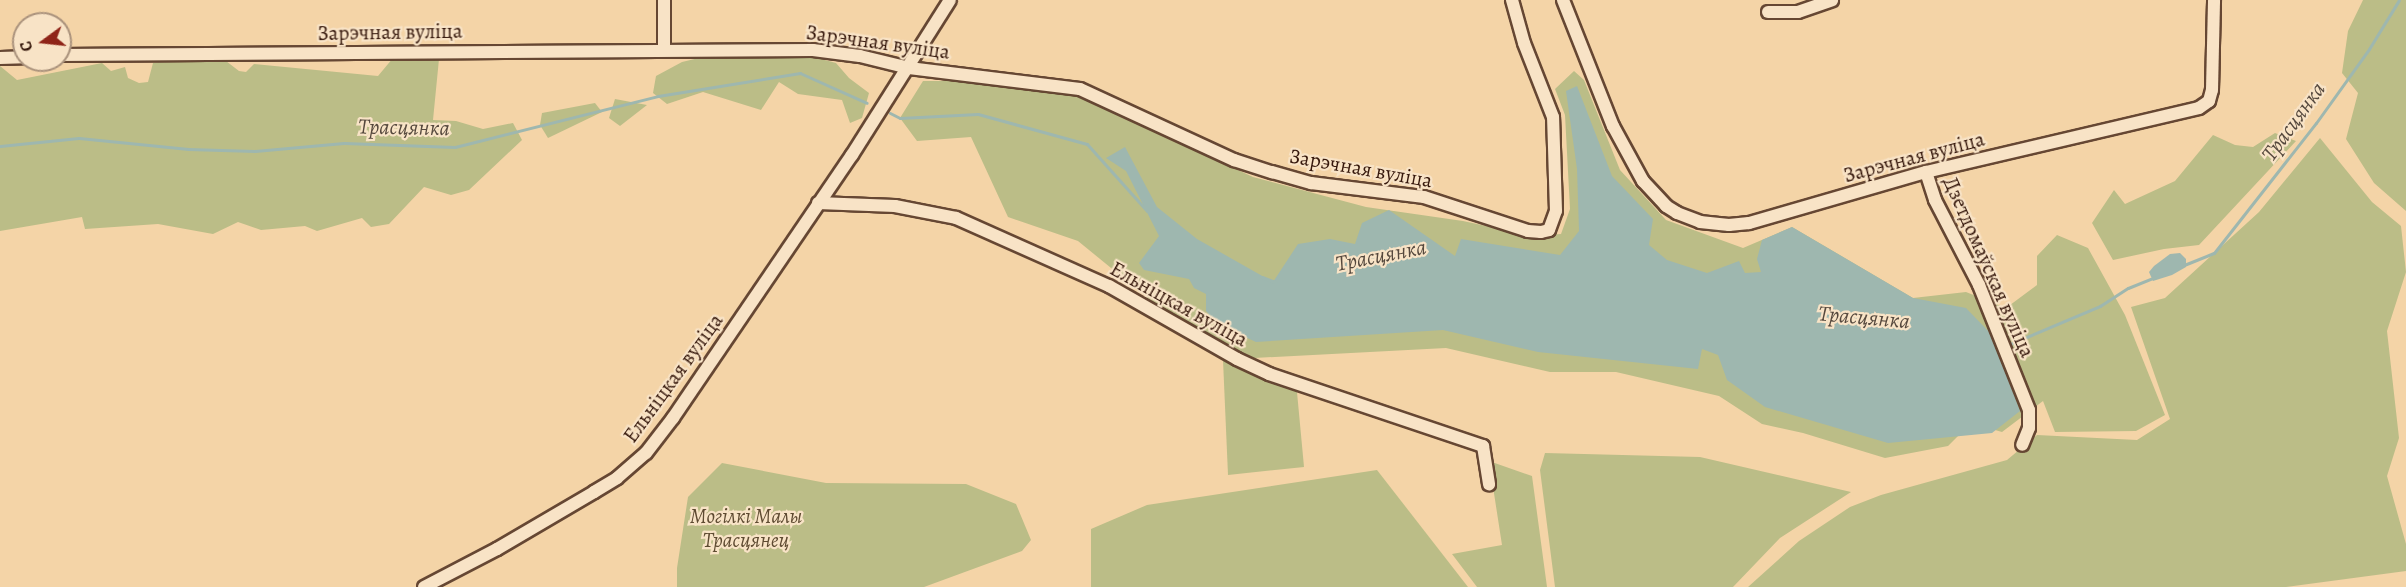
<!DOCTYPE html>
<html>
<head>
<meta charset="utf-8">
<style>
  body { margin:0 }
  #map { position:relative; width:2406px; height:587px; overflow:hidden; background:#f4d4a7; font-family:Alegreya,serif }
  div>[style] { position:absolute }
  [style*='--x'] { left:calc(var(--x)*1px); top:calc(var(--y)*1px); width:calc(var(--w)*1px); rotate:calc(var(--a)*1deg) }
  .green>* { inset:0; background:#bbbd87 }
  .water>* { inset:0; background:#9eb7af }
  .stream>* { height:3px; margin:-1.5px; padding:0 1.5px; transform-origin:1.5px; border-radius:1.5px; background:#9eb7af }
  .roads { filter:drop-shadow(2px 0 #664733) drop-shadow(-2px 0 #664733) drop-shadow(0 2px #664733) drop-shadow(0 -2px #664733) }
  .minor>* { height:12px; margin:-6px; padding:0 6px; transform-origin:6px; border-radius:6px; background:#f8e3c6 }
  span { translate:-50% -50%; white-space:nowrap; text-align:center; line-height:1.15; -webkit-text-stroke:4.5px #f8e3c6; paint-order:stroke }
  .street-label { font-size:21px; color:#36180c }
  .park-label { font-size:21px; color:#5e4a31; font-style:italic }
  .water-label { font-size:22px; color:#55483d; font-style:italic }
  .north { position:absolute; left:12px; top:12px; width:60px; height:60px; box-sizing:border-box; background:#f8e3c6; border:2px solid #aa927c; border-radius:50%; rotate:255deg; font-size:16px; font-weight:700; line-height:24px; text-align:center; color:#36180c }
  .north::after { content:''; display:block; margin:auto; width:21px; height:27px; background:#8f2418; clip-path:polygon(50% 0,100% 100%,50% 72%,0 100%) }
</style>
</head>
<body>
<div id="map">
  <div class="green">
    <i style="clip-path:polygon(2363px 0,2406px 0,2406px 211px,2374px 183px,2346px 139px,2358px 93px,2342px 73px,2348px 31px)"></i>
    <i style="clip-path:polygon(803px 54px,836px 63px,849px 78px,869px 93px,862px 118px,850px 123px,842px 100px,798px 94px,779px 82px,761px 110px,703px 92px,667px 104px,653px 93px,656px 76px,682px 62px,703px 57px,752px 55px,785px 58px)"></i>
    <i style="clip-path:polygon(393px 58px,439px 59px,433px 120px,456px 121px,483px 129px,513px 123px,522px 140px,469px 190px,451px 195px,424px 187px,389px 224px,371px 227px,362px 218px,317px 231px,305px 226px,261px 230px,238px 222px,213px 234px,158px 224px,85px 229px,82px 217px,0 231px,0 66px,17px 80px,102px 63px,111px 71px,125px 67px,128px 78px,139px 83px,148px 82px,153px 63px,176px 59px,226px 61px,239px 71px,246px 72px,254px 64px,378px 76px)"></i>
    <i style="clip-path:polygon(1574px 71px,1584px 80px,1620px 170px,1666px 220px,1743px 248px,1792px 227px,1913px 298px,1966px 292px,2006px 308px,2037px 285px,2037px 256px,2057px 235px,2088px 248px,2125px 315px,2165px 415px,2136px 431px,2055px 432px,2043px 401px,2002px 432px,1995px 430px,1959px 435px,1948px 446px,1885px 458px,1803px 433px,1762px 424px,1719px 396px,1616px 372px,1550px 372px,1446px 348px,1254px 358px,1187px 330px,1078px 241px,1008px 217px,971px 137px,917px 141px,900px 118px,923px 81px,977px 81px,1078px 95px,1253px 177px,1366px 207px,1463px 221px,1533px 236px,1561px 234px,1570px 209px,1565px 115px,1555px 89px)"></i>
    <i style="clip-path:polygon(615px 99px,647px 105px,620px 126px,609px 118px)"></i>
    <i style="clip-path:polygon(595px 103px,602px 112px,548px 138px,540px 125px,542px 113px)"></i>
    <i style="clip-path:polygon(2275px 133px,2296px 141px,2199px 245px,2164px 249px,2113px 260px,2092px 223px,2114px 190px,2125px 204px,2175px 181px,2213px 135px,2235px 145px,2253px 147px)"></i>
    <i style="clip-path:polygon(2320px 138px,2372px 202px,2401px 226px,2406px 272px,2387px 331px,2399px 438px,2387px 476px,2406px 544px,2406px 571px,2286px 587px,1748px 587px,1799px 541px,1850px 507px,1881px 495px,2007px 460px,2037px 435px,2137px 440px,2170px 419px,2131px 307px,2165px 298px,2259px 212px)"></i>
    <i style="clip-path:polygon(1223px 360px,1297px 392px,1304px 467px,1228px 475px)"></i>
    <i style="clip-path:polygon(1545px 453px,1700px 457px,1851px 492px,1780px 538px,1733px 587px,1555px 587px,1540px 470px)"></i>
    <i style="clip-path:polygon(1489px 461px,1532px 476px,1547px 587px,1477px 587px,1452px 554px,1502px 545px)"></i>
    <i style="clip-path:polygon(722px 463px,826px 483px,966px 484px,1016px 504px,1031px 540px,1022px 551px,924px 587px,677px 587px,677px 568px,688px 497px)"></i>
    <i style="clip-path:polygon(1377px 470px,1468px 587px,1091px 587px,1091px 529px,1147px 505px)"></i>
  </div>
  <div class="water">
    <i style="clip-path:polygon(1577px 86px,1612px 176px,1653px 219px,1649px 245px,1667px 260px,1707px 273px,1739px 261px,1745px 273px,1761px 272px,1757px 259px,1762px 240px,1792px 227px,1913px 298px,1966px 308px,1994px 337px,2020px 411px,1992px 433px,1888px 443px,1765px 407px,1727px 380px,1718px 355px,1702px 349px,1698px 369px,1538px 352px,1443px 330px,1256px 342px,1217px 324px,1206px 311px,1206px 294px,1194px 288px,1189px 279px,1144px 270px,1139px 263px,1159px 236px,1126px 171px,1106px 158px,1125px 147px,1157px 207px,1197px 239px,1273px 282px,1298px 244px,1330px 239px,1355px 244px,1362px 223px,1389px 210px,1455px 256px,1461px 239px,1560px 255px,1579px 231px,1577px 169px,1566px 91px)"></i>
    <i style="clip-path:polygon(2180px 253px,2186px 259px,2186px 267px,2172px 275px,2153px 281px,2149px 272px,2154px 266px,2170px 254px)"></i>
  </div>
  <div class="stream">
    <i style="--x:890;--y:113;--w:11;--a:27"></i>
    <i style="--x:900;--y:118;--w:78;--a:-2.9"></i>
    <i style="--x:978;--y:114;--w:113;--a:15.4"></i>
    <i style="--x:1087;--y:144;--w:90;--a:48.2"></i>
    <i style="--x:0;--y:146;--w:79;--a:-5.8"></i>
    <i style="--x:79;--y:138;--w:110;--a:5.8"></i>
    <i style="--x:188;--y:149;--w:67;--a:1.7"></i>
    <i style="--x:255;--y:151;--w:89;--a:-5.1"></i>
    <i style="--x:344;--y:143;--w:111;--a:2.1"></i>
    <i style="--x:455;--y:147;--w:209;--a:-14.1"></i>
    <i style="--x:658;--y:96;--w:144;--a:-9.2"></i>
    <i style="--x:800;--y:73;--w:73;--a:24.1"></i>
    <i style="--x:2184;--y:265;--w:32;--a:-22"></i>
    <i style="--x:2214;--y:253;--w:165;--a:-51.9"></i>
    <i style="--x:2316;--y:123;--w:91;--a:-54.4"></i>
    <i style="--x:2369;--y:49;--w:57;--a:-58.5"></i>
    <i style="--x:1262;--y:277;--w:14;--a:21"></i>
    <i style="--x:2010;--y:344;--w:98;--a:-22.9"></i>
    <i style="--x:2100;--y:306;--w:33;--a:-33"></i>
    <i style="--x:2128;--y:288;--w:29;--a:-22"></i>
  </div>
  <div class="roads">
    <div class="minor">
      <i style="--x:664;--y:0;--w:50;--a:90"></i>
      <i style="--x:1563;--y:0;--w:136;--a:68.4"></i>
      <i style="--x:1613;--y:126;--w:63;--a:61.4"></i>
      <i style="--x:1643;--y:181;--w:34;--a:47"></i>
      <i style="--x:1666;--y:206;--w:13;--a:32"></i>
      <i style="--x:1677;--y:213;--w:25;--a:21"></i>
      <i style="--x:1700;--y:222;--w:29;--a:6"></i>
      <i style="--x:1729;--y:225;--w:20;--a:-6"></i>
      <i style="--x:1749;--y:223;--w:184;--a:-16.1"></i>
      <i style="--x:1926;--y:172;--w:280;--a:-13.2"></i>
      <i style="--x:2199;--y:108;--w:12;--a:-35"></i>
      <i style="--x:2209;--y:101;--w:11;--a:-75"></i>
      <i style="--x:2212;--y:90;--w:90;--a:-88.7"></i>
      <i style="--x:1768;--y:12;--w:30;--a:0"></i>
      <i style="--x:1798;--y:12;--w:36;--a:-19"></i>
      <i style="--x:60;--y:55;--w:753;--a:-0.38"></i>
      <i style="--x:813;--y:50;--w:47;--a:7.3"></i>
      <i style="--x:860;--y:56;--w:50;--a:13.8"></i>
      <i style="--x:909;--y:68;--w:172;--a:7"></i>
      <i style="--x:1080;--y:89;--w:170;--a:24.8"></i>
      <i style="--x:1234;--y:160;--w:40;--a:18"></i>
      <i style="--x:1272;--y:172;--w:41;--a:15.8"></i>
      <i style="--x:1311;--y:183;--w:114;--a:7.1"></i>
      <i style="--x:1424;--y:197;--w:109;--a:18.1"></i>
      <i style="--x:1528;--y:231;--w:13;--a:4"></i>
      <i style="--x:1541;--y:232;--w:8;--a:-14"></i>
      <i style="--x:1549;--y:230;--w:20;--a:-70"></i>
      <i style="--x:1556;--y:211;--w:94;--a:-91.8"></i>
      <i style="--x:1553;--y:117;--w:79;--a:-111.4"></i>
      <i style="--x:1524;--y:43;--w:45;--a:-105.6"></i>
      <i style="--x:0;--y:58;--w:24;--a:-2"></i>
      <i style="--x:1926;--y:172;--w:29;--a:72"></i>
      <i style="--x:1935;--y:200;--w:96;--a:62.6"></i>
      <i style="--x:1979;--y:285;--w:135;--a:68.2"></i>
      <i style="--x:2029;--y:410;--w:18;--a:90"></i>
      <i style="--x:2029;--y:428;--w:18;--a:112"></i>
      <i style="--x:818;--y:203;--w:77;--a:2.2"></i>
      <i style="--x:895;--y:206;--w:62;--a:11.1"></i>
      <i style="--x:956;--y:218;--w:167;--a:24"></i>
      <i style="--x:1109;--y:286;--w:147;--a:29.7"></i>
      <i style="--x:1237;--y:359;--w:35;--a:25"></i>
      <i style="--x:1269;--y:374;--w:226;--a:18.6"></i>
      <i style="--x:1483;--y:446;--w:39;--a:81"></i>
      <i style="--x:424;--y:587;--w:82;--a:-27.5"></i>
      <i style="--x:497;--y:549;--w:113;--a:-30.4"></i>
      <i style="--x:594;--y:492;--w:27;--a:-31"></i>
      <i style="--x:617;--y:478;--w:38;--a:-41"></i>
      <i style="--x:646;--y:453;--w:44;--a:-52.4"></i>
      <i style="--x:673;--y:418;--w:318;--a:-55.8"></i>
      <i style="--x:852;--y:155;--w:183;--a:-57.7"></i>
    </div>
  </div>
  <div class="street-label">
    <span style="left:390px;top:32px;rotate:-1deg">Зарэчная вуліца</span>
    <span style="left:878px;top:42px;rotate:8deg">Зарэчная вуліца</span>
    <span style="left:1914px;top:157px;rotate:-15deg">Зарэчная вуліца</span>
    <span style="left:1361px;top:168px;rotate:10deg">Зарэчная вуліца</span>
    <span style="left:1989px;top:267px;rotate:66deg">Дзетдомаўская вуліца</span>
    <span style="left:1179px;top:304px;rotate:29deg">Ельніцкая вуліца</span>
    <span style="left:673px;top:378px;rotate:-54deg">Ельніцкая вуліца</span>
  </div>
  <div class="park-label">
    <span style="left:746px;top:528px">Могілкі Малы<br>Трасцянец</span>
  </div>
  <div class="water-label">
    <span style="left:2294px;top:122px;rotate:-54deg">Трасцянка</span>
    <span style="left:404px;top:128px;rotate:1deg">Трасцянка</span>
    <span style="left:1381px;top:256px;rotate:-11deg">Трасцянка</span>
    <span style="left:1864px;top:318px;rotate:5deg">Трасцянка</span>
  </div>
  <div class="north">С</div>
</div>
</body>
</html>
